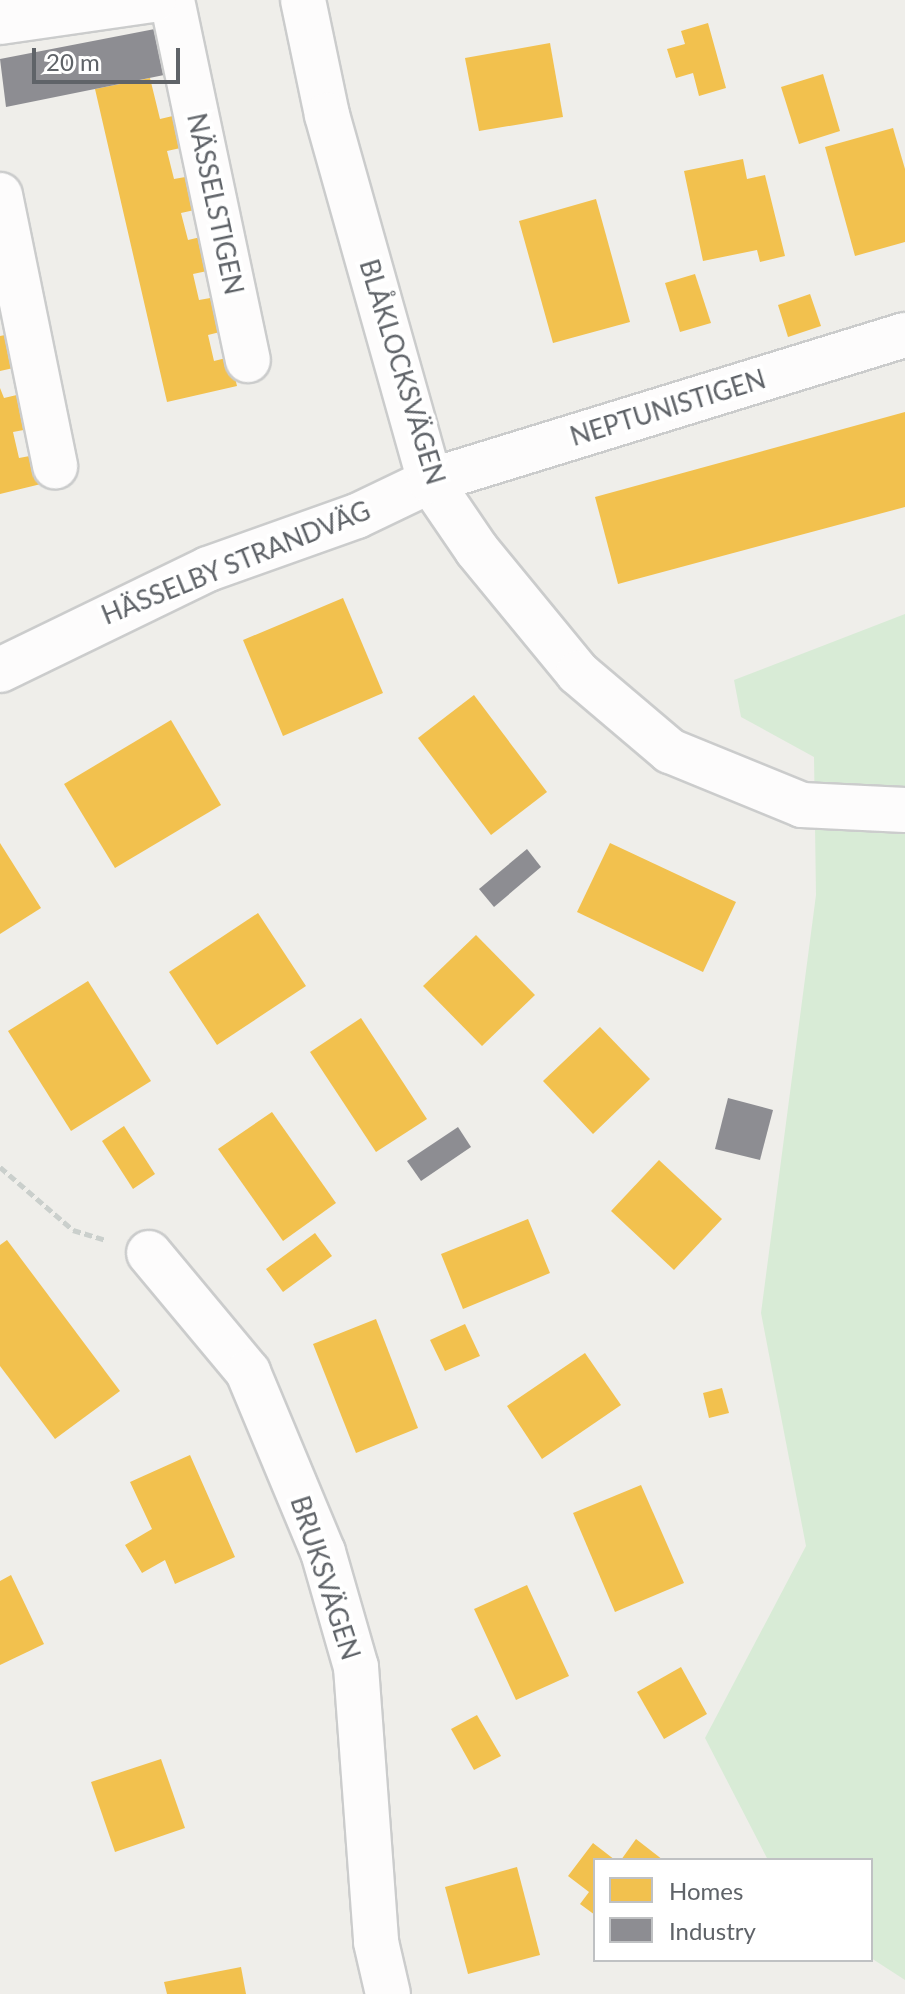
<!DOCTYPE html>
<html>
<head>
<meta charset="utf-8">
<style>
  body { margin:0 }
  #map { position:relative; width:905px; height:1994px; overflow:hidden; background:#efeeea; font-family:Lato,sans-serif }
  div>[style] { position:absolute }
  [style*='--x'] { left:calc(var(--x)*1px); top:calc(var(--y)*1px); width:calc(var(--w)*1px); rotate:calc(var(--a)*1deg) }
  .green>* { inset:0; background:#d8ebd6 }
  .homes>* { inset:0; background:#f2c14e }
  .industry>* { inset:0; background:#8d8d92 }
  .path>* { height:5px; margin-top:-2.5px; transform-origin:0; background:repeating-linear-gradient(90deg,#cacfcc 0 8px,transparent 0 12px) }
  .roads { filter:drop-shadow(2px 0 #cbcccc) drop-shadow(-2px 0 #cbcccc) drop-shadow(0 2px #cbcccc) drop-shadow(0 -2px #cbcccc) }
  .minor>* { height:44px; margin:-22px; padding:0 22px; transform-origin:22px; border-radius:22px; background:#fdfcfc }
  span { translate:-50% -50%; white-space:nowrap; text-align:center; line-height:1.15; -webkit-text-stroke:8px #fff; paint-order:stroke }
  .street-label { font-size:26px; color:#5f6368 }
  .legend { position:absolute; left:593px; top:1858px; width:280px; height:104px; box-sizing:border-box; background:#fff; border:2px solid #bfc1c3; margin:0; padding:10px 14px; list-style:none; font-size:24px; color:#5f6368 }
  .legend li { display:flex; align-items:center; gap:16px; height:40px }
  .legend b { width:40px; border:2px solid #bfc1c3 }
  .scale { position:absolute; left:32px; top:48px; width:148px; height:36px; box-sizing:border-box; border:4px solid #5f6368; border-top:0; padding-left:10px; font-size:24px; line-height:28px; white-space:nowrap; color:#5f6368; -webkit-text-stroke:6px #fff; paint-order:stroke }
</style>
</head>
<body>
<div id="map">
  <div class="green">
    <i style="clip-path:polygon(905px 614px,905px 1980px,871px 1958px,871px 1860px,768px 1860px,705px 1738px,806px 1546px,761px 1313px,816px 895px,814px 757px,741px 717px,734px 680px)"></i>
  </div>
  <div class="homes">
    <i style="clip-path:polygon(708px 23px,726px 88px,699px 96px,693px 73px,676px 78px,667px 49px,685px 44px,681px 31px)"></i>
    <i style="clip-path:polygon(550px 43px,563px 117px,479px 131px,465px 58px)"></i>
    <i style="clip-path:polygon(823px 74px,840px 131px,799px 144px,781px 87px)"></i>
    <i style="clip-path:polygon(150px 78px,160px 119px,177px 115px,185px 147px,167px 151px,174px 179px,191px 176px,199px 209px,181px 213px,188px 240px,205px 236px,212px 270px,193px 274px,199px 300px,216px 297px,224px 331px,208px 335px,214px 361px,230px 357px,237px 386px,167px 402px,95px 89px)"></i>
    <i style="clip-path:polygon(893px 128px,905px 169px,905px 242px,855px 256px,825px 147px)"></i>
    <i style="clip-path:polygon(743px 159px,747px 179px,765px 175px,785px 256px,760px 262px,757px 250px,703px 261px,684px 171px)"></i>
    <i style="clip-path:polygon(596px 199px,630px 322px,553px 343px,519px 221px)"></i>
    <i style="clip-path:polygon(695px 274px,711px 323px,680px 332px,665px 283px)"></i>
    <i style="clip-path:polygon(810px 294px,821px 326px,788px 337px,778px 305px)"></i>
    <i style="clip-path:polygon(10px 334px,18px 367px,0 371px,0 336px)"></i>
    <i style="clip-path:polygon(0 388px,4px 398px,21px 394px,29px 429px,13px 432px,19px 458px,35px 455px,41px 484px,0 494px)"></i>
    <i style="clip-path:polygon(905px 412px,905px 507px,618px 584px,595px 497px)"></i>
    <i style="clip-path:polygon(343px 598px,383px 693px,283px 736px,243px 640px)"></i>
    <i style="clip-path:polygon(474px 695px,547px 792px,491px 835px,418px 738px)"></i>
    <i style="clip-path:polygon(171px 720px,221px 805px,115px 868px,64px 784px)"></i>
    <i style="clip-path:polygon(0 843px,41px 908px,0 934px)"></i>
    <i style="clip-path:polygon(610px 843px,736px 902px,703px 972px,577px 912px)"></i>
    <i style="clip-path:polygon(258px 913px,306px 986px,217px 1045px,169px 972px)"></i>
    <i style="clip-path:polygon(476px 935px,535px 995px,482px 1046px,423px 986px)"></i>
    <i style="clip-path:polygon(88px 981px,151px 1081px,71px 1131px,8px 1031px)"></i>
    <i style="clip-path:polygon(361px 1018px,427px 1119px,376px 1152px,310px 1052px)"></i>
    <i style="clip-path:polygon(600px 1027px,650px 1079px,593px 1134px,543px 1081px)"></i>
    <i style="clip-path:polygon(272px 1112px,336px 1203px,283px 1241px,218px 1149px)"></i>
    <i style="clip-path:polygon(124px 1126px,155px 1174px,133px 1189px,102px 1141px)"></i>
    <i style="clip-path:polygon(659px 1160px,722px 1219px,674px 1270px,611px 1211px)"></i>
    <i style="clip-path:polygon(528px 1219px,550px 1273px,463px 1309px,441px 1254px)"></i>
    <i style="clip-path:polygon(315px 1233px,332px 1256px,283px 1292px,266px 1269px)"></i>
    <i style="clip-path:polygon(7px 1240px,120px 1391px,55px 1439px,0 1366px,0 1245px)"></i>
    <i style="clip-path:polygon(376px 1319px,418px 1428px,356px 1453px,313px 1344px)"></i>
    <i style="clip-path:polygon(465px 1324px,480px 1356px,445px 1371px,430px 1340px)"></i>
    <i style="clip-path:polygon(585px 1353px,621px 1405px,542px 1459px,507px 1406px)"></i>
    <i style="clip-path:polygon(722px 1388px,729px 1413px,709px 1418px,703px 1393px)"></i>
    <i style="clip-path:polygon(190px 1455px,235px 1557px,175px 1584px,165px 1560px,142px 1573px,125px 1545px,152px 1529px,130px 1482px)"></i>
    <i style="clip-path:polygon(641px 1485px,684px 1583px,615px 1612px,573px 1513px)"></i>
    <i style="clip-path:polygon(11px 1575px,44px 1644px,0 1665px,0 1581px)"></i>
    <i style="clip-path:polygon(527px 1585px,569px 1676px,516px 1700px,474px 1609px)"></i>
    <i style="clip-path:polygon(681px 1667px,707px 1714px,664px 1739px,637px 1692px)"></i>
    <i style="clip-path:polygon(477px 1715px,501px 1756px,474px 1770px,451px 1729px)"></i>
    <i style="clip-path:polygon(161px 1759px,185px 1828px,115px 1852px,91px 1782px)"></i>
    <i style="clip-path:polygon(636px 1839px,663px 1860px,621px 1860px)"></i>
    <i style="clip-path:polygon(593px 1843px,615px 1860px,595px 1860px,595px 1915px,580px 1904px,589px 1892px,568px 1876px)"></i>
    <i style="clip-path:polygon(517px 1867px,540px 1955px,468px 1974px,445px 1887px)"></i>
    <i style="clip-path:polygon(241px 1967px,246px 1994px,167px 1994px,164px 1982px)"></i>
  </div>
  <div class="industry">
    <i style="clip-path:polygon(160px 28px,169px 74px,6px 107px,0 59px)"></i>
    <i style="clip-path:polygon(527px 849px,541px 867px,494px 907px,479px 889px)"></i>
    <i style="clip-path:polygon(728px 1098px,773px 1110px,760px 1160px,715px 1149px)"></i>
    <i style="clip-path:polygon(458px 1127px,471px 1147px,421px 1181px,407px 1161px)"></i>
  </div>
  <div class="path">
    <i style="--x:0;--y:1167;--w:96;--a:40.8"></i>
    <i style="--x:73;--y:1230;--w:34;--a:17"></i>
  </div>
  <div class="roads">
    <div class="minor">
      <i style="--x:172;--y:0;--w:368;--a:78.1"></i>
      <i style="--x:303;--y:0;--w:117;--a:78.2"></i>
      <i style="--x:327;--y:115;--w:380;--a:74.3"></i>
      <i style="--x:430;--y:481;--w:83;--a:55.7"></i>
      <i style="--x:477;--y:550;--w:159;--a:50.6"></i>
      <i style="--x:578;--y:673;--w:121;--a:40.3"></i>
      <i style="--x:670;--y:751;--w:143;--a:22.2"></i>
      <i style="--x:802;--y:805;--w:103;--a:2.8"></i>
      <i style="--x:0;--y:22;--w:155;--a:-8.2"></i>
      <i style="--x:0;--y:195;--w:277;--a:78.5"></i>
      <i style="--x:0;--y:670;--w:231;--a:-25.9"></i>
      <i style="--x:208;--y:569;--w:158;--a:-19.6"></i>
      <i style="--x:357;--y:516;--w:81;--a:-25.6"></i>
      <i style="--x:430;--y:481;--w:497;--a:-17.1"></i>
      <i style="--x:149;--y:1253;--w:155;--a:50.2"></i>
      <i style="--x:248;--y:1372;--w:195;--a:67.4"></i>
      <i style="--x:323;--y:1552;--w:120;--a:74"></i>
      <i style="--x:356;--y:1667;--w:276;--a:85.8"></i>
      <i style="--x:376;--y:1942;--w:53;--a:77"></i>
    </div>
  </div>
  <div class="street-label">
    <span style="left:215px;top:204px;rotate:78deg">NÄSSELSTIGEN</span>
    <span style="left:402px;top:372px;rotate:73deg">BLÅKLOCKSVÄGEN</span>
    <span style="left:668px;top:408px;rotate:-17deg">NEPTUNISTIGEN</span>
    <span style="left:236px;top:563px;rotate:-22deg">HÄSSELBY STRANDVÄG</span>
    <span style="left:325px;top:1578px;rotate:72deg">BRUKSVÄGEN</span>
  </div>
  <ul class="legend">
  <li><b style="height:22px;background:#f2c14e"></b>Homes</li>
  <li><b style="height:22px;background:#8d8d92"></b>Industry</li>
  </ul>
  <div class="scale">20 m</div>
</div>
</body>
</html>
